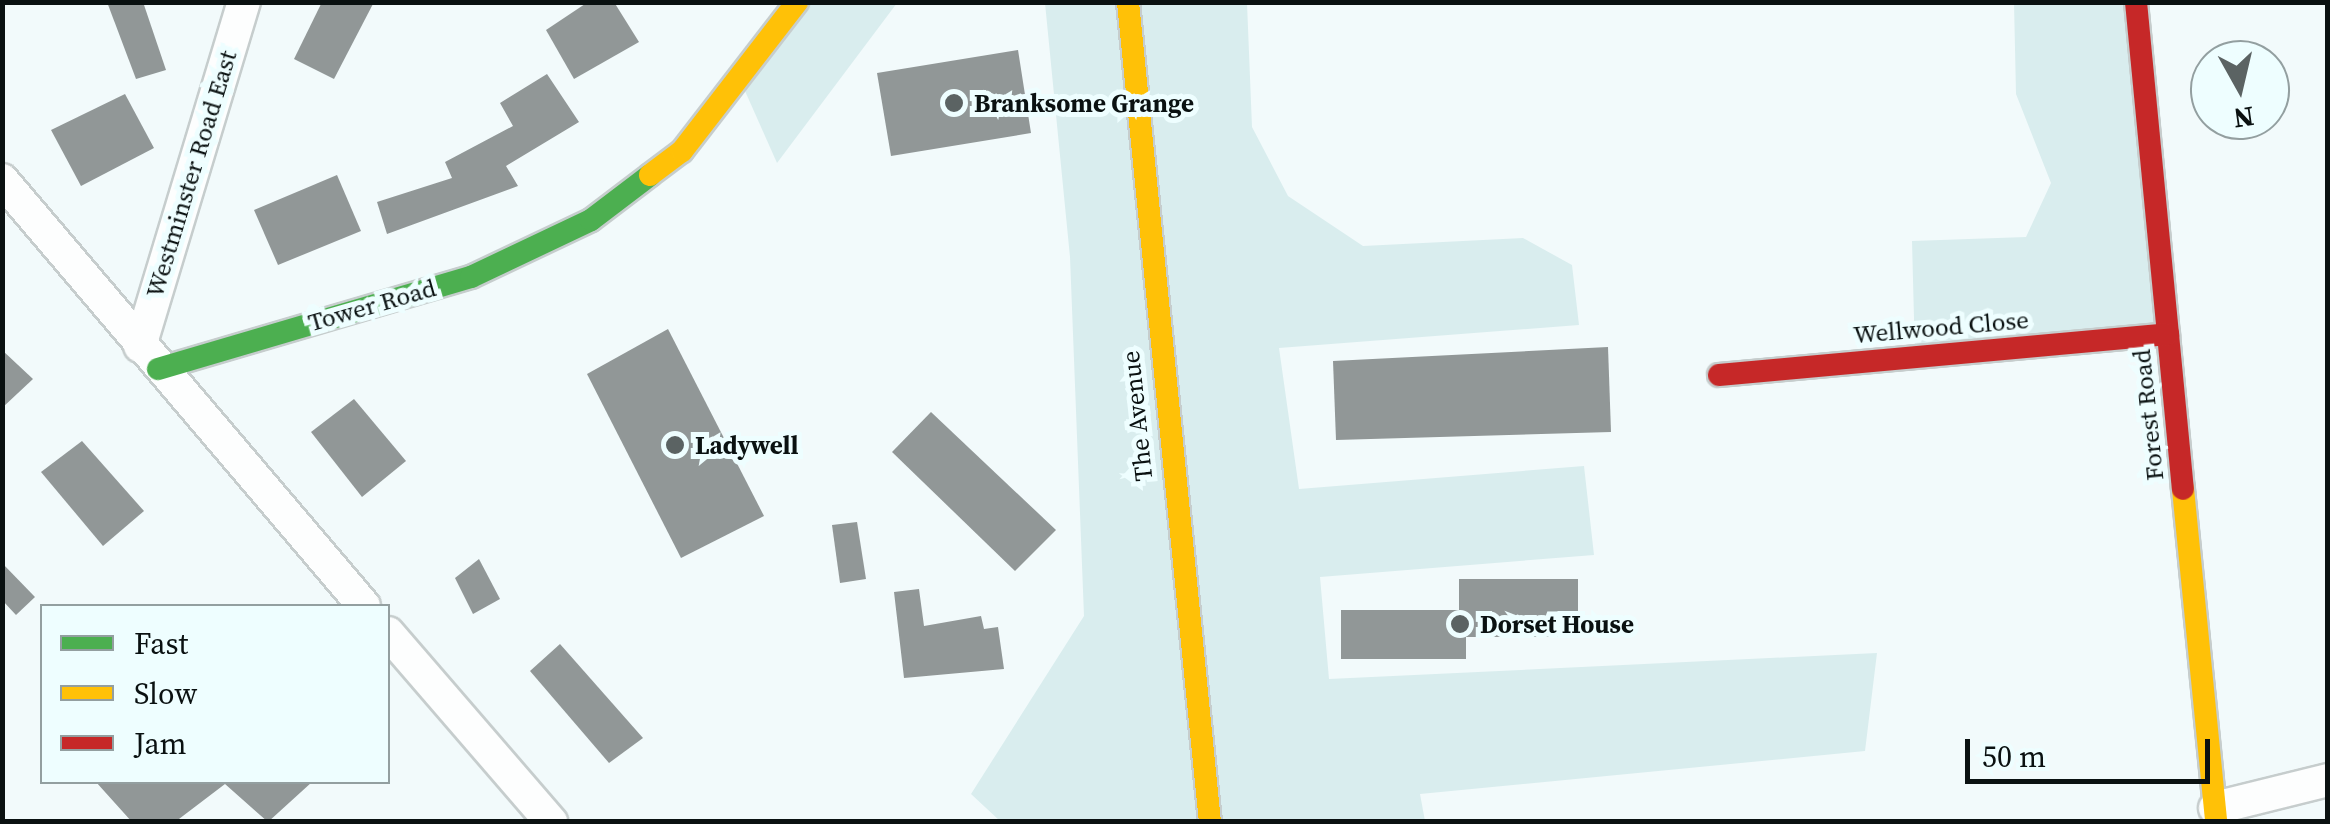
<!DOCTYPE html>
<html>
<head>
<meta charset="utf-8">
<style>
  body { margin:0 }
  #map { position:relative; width:2330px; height:824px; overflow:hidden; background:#f2fafb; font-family:"Source Serif 4",serif }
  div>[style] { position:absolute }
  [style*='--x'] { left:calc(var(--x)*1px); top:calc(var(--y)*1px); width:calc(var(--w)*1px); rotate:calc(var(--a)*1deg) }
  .green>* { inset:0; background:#d9edee }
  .building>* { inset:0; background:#919797 }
  .roads { filter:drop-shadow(2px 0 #c6cdcd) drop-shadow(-2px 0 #c6cdcd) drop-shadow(0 2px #c6cdcd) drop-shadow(0 -2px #c6cdcd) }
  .street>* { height:32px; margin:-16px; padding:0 16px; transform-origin:16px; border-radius:16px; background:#fdfefe }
  .fast>* { height:22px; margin:-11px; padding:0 11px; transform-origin:11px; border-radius:11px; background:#4caf50 }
  .slow>* { height:22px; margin:-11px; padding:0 11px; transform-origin:11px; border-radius:11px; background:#ffc107 }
  .jam>* { height:22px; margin:-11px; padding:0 11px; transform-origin:11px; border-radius:11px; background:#c62828 }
  .dots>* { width:28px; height:28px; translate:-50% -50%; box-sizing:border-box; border:5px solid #eefeff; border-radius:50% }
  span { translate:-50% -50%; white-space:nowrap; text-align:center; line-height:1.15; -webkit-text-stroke:10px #eefeff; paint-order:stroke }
  .poi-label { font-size:25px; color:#0a1111; font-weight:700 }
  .left { translate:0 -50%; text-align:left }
  .street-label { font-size:25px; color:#0a1111 }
  .frame { position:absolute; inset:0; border:5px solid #0a1111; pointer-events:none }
  .legend { position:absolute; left:40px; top:604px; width:350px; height:180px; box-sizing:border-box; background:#eefeff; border:2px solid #939fa0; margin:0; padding:12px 18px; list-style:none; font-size:30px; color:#0a1111 }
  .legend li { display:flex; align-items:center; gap:20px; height:50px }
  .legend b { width:50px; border:2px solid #939fa0 }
  .north { position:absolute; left:2190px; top:40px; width:100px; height:100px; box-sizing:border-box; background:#eefeff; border:2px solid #939fa0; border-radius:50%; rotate:172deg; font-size:28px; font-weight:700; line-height:40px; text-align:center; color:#0a1111 }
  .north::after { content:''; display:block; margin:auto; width:35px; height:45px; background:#5b6363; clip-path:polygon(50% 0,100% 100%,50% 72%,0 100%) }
  .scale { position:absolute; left:1965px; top:739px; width:245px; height:45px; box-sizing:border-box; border:5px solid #0a1111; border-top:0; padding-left:12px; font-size:30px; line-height:35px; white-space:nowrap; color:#0a1111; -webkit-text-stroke:8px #eefeff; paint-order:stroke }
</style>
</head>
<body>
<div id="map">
  <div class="green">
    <i style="clip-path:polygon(797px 3px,897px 3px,777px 163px,741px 82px)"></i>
    <i style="clip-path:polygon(1045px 3px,1247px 3px,1252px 127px,1288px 196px,1363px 246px,1523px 238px,1572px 265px,1579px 325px,1279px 348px,1299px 489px,1584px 466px,1594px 555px,1320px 577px,1329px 679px,1877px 653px,1865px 751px,1420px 794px,1425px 821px,1000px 821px,971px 794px,1084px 616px,1070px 257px)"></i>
    <i style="clip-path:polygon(2014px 3px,2136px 3px,2168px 334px,1915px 357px,1912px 241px,2026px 237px,2051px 183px,2016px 94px)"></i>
  </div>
  <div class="building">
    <i style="clip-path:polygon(107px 2px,143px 2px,166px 70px,136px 79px)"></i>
    <i style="clip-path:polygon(322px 2px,374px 2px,334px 79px,294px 59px)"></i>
    <i style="clip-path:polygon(588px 2px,614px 2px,639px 42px,574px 79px,546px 30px)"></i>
    <i style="clip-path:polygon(1018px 50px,1031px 133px,891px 156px,877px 73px)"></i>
    <i style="clip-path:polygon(547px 74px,579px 122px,506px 166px,518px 186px,387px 234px,377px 202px,452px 178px,445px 162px,513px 126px,500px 103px)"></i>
    <i style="clip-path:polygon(125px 94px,154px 148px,81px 186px,51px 130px)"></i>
    <i style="clip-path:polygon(337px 175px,361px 231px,278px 265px,254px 210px)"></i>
    <i style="clip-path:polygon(668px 329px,764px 516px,681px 558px,587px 374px)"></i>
    <i style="clip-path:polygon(1608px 347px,1611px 432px,1336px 440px,1333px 361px)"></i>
    <i style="clip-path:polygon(2px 350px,33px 379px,2px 408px)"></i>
    <i style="clip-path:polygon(354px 399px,406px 461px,362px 497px,311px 432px)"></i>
    <i style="clip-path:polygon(931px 412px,1056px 530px,1015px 571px,892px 452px)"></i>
    <i style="clip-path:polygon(82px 441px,144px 511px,103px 546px,41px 472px)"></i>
    <i style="clip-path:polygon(857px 522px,866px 579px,840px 583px,832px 525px)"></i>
    <i style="clip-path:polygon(479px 559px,500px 599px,473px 614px,455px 578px)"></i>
    <i style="clip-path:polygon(2px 563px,35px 597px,16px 615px,2px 600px)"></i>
    <i style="clip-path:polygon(1459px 579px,1578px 579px,1578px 637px,1466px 637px,1466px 659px,1341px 659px,1341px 610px,1459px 610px)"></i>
    <i style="clip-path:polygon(919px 589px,924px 626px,981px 616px,984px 629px,998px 627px,1004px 669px,904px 678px,894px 592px)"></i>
    <i style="clip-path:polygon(560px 644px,643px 738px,609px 763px,530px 671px)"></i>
    <i style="clip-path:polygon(96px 782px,312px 782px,268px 822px,225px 784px,175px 822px,132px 822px)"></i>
  </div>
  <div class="roads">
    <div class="street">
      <i style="--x:2;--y:180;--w:559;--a:49.64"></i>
      <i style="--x:140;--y:346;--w:359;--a:-73.2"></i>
      <i style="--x:388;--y:633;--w:250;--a:49.2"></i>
      <i style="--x:2215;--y:808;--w:116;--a:-13.9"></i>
    </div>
    <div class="fast">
      <i style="--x:158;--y:369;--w:326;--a:-16.4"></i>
      <i style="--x:471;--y:277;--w:133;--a:-25.4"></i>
      <i style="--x:591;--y:220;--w:74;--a:-37.3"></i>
    </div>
    <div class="slow">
      <i style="--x:1128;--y:2;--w:824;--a:84.29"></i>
      <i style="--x:650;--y:175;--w:40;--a:-37"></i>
      <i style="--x:682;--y:151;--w:188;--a:-52.3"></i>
      <i style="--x:2183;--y:489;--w:335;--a:84.3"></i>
    </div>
    <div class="jam">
      <i style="--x:2136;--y:2;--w:489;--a:84.5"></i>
      <i style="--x:1719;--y:375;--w:451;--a:-5.2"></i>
    </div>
  </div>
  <div class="dots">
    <i style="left:954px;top:103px;background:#5b6363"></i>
    <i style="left:675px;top:445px;background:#5b6363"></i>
    <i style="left:1460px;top:624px;background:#5b6363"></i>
  </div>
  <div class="poi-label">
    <span class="left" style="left:974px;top:103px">Branksome Grange</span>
    <span class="left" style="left:695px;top:445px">Ladywell</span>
    <span class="left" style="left:1480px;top:624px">Dorset House</span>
  </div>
  <div class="street-label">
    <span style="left:191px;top:174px;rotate:-73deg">Westminster Road East</span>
    <span style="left:372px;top:305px;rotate:-16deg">Tower Road</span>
    <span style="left:1941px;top:327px;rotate:-5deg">Wellwood Close</span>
    <span style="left:2148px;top:415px;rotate:-96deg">Forest Road</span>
    <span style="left:1137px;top:416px;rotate:-96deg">The Avenue</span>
  </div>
  <div class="frame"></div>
  <ul class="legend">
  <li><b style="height:12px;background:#4caf50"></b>Fast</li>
  <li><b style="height:12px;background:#ffc107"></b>Slow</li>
  <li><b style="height:12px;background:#c62828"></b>Jam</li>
  </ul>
  <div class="north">N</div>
  <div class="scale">50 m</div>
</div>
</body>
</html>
